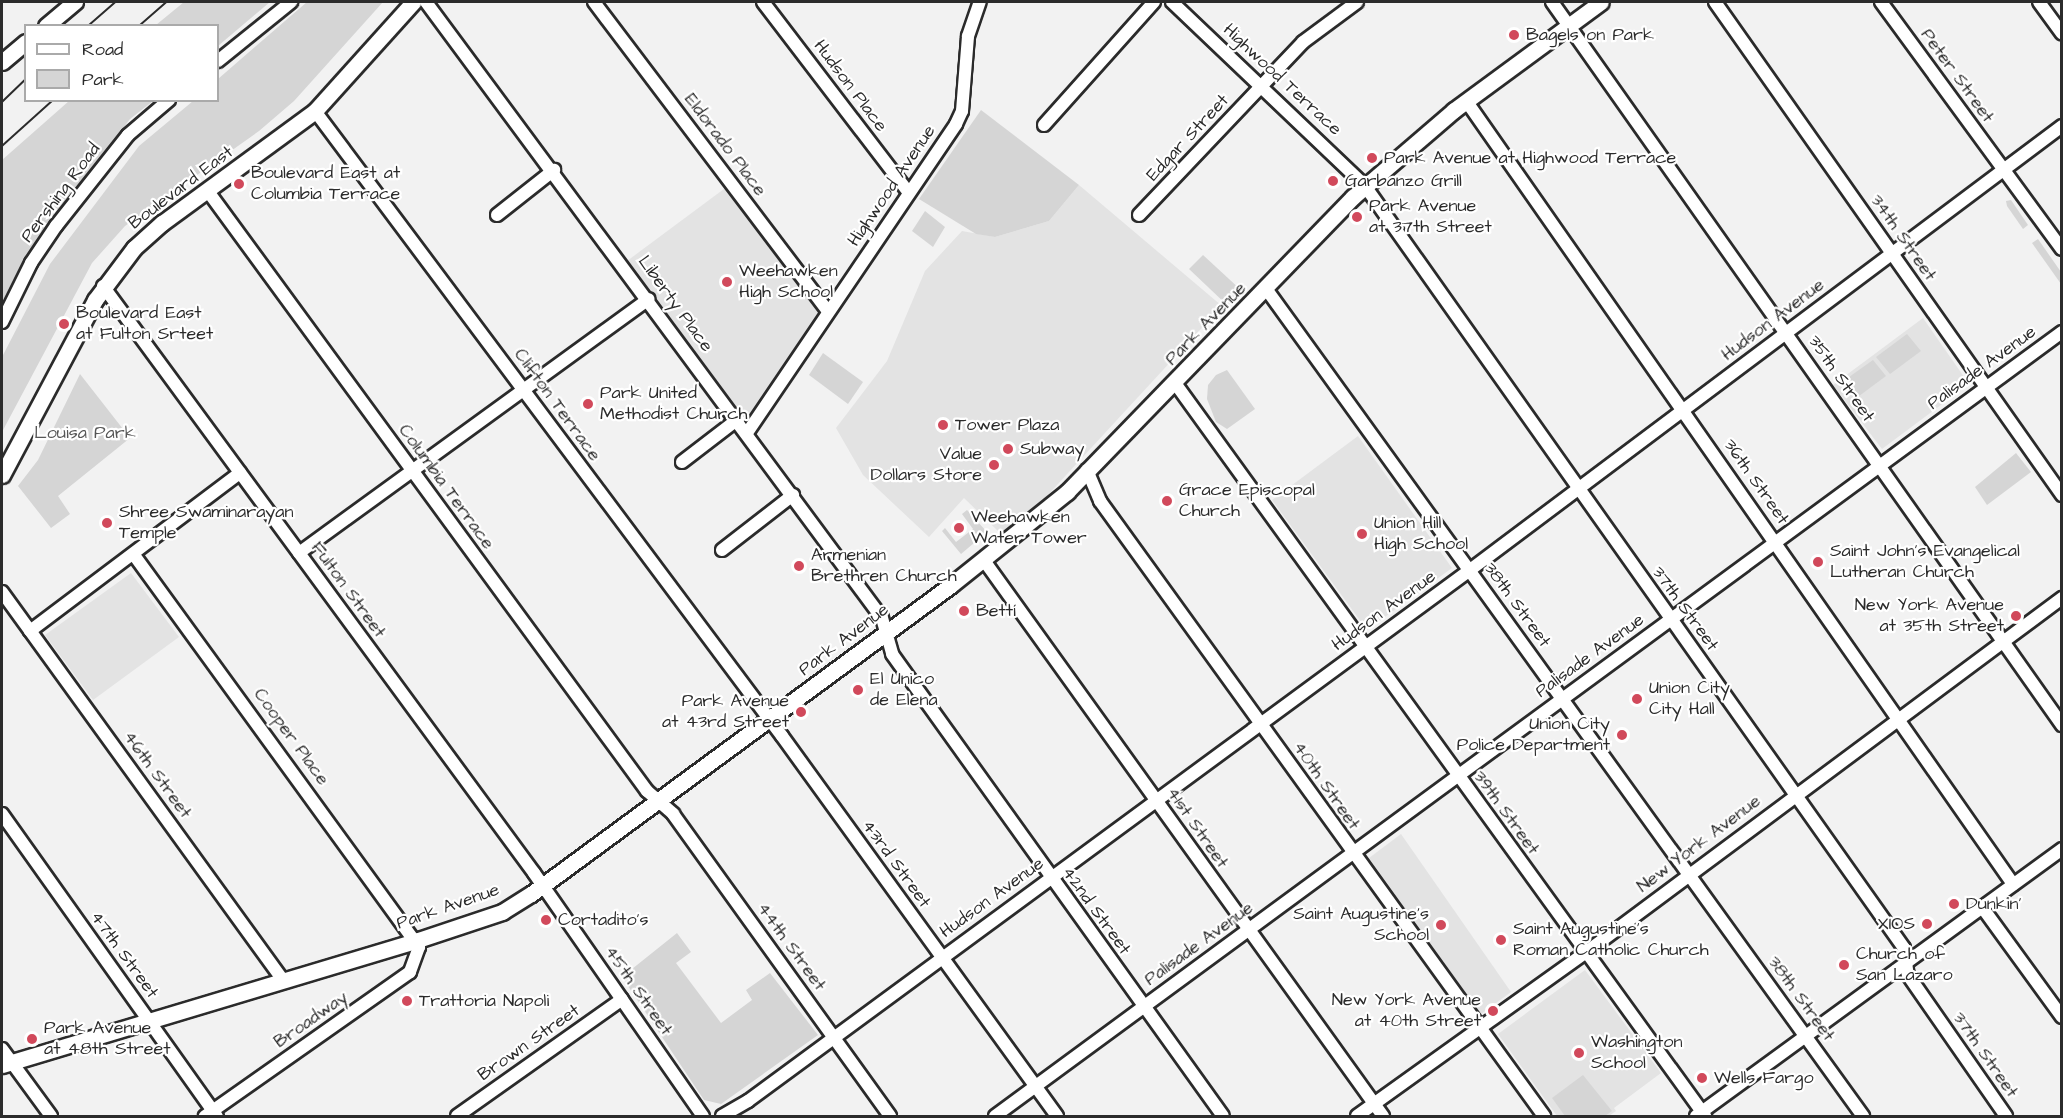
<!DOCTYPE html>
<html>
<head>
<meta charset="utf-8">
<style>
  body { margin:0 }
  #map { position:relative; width:2063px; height:1118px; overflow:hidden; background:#f2f2f2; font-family:"Architects Daughter",sans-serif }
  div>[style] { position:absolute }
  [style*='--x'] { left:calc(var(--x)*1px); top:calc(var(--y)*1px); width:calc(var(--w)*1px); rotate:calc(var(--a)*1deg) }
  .built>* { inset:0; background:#e3e3e3 }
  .green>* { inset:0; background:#d5d5d5 }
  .roads { filter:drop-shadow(2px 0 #2b2b2b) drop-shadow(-2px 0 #2b2b2b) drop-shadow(0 2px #2b2b2b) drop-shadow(0 -2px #2b2b2b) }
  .minor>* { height:12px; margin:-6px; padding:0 6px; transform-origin:6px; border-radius:6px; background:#fff }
  .major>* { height:15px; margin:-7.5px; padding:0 7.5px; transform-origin:7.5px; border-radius:7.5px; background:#fff }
  .tram>* { height:1.5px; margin:-0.75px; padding:0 0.75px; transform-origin:0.75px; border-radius:0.75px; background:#2b2b2b }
  .dots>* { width:16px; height:16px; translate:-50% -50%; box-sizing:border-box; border:3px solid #fff; border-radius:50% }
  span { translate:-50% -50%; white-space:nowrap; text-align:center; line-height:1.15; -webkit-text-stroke:4.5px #fff; paint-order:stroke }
  .poi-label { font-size:18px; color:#2b2b2b }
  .left { translate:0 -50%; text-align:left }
  .right { translate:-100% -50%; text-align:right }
  .street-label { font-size:18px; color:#2b2b2b }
  .park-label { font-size:18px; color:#565656 }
  .frame { position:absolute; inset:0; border:3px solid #2b2b2b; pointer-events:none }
  .legend { position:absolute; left:24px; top:24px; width:195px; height:78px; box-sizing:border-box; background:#fff; border:2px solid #aaa; margin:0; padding:8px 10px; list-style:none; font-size:18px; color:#2b2b2b }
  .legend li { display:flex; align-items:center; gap:12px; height:30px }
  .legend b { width:30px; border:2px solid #aaa }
</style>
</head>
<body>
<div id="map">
  <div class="built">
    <i style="clip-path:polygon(732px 183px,826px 307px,745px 422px,627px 261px)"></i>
    <i style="clip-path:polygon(1079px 185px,1222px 306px,1045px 498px,1001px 534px,964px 498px,929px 537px,863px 475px,836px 428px,887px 361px,925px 271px,962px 231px,995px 237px,1049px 221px)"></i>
    <i style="clip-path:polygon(1923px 318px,1969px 384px,1882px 449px,1833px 385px)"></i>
    <i style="clip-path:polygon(1358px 436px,1452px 568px,1367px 630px,1272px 500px)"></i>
    <i style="clip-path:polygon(131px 573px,179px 637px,93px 700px,45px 635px)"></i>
    <i style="clip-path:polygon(1401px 834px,1511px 992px,1481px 1014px,1369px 858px)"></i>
    <i style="clip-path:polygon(1585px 970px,1661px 1073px,1614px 1108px,1616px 1111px,1609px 1116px,1557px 1116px,1498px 1034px)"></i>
  </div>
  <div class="green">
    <i style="clip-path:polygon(184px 2px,270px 2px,218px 46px,218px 26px,156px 25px)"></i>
    <i style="clip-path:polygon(307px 2px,383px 2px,294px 101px,259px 131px,125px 226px,92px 263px,2px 432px,2px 357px,50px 264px,139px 146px,193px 101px,218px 100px,218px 79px)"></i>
    <i style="clip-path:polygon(69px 101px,153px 101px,130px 119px,77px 188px,19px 270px,2px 304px,2px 160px)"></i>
    <i style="clip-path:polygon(981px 110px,1079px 185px,1049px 221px,995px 237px,976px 234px,919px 199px)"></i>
    <i style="clip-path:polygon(2011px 200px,2028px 225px,2023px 229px,2007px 206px,2006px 201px)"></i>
    <i style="clip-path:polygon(925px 211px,945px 227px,933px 247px,912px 231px)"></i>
    <i style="clip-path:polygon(2038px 239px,2061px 272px,2061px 284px,2032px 243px)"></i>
    <i style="clip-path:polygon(1203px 255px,1242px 291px,1228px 306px,1189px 269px)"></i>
    <i style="clip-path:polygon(1907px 334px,1921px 351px,1890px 374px,1876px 357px)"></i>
    <i style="clip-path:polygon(823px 353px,863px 382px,848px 404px,809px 375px)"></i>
    <i style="clip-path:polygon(1873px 360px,1886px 376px,1855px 399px,1842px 382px)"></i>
    <i style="clip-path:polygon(1227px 370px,1255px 409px,1227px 429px,1216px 422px,1207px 399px,1208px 385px,1216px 375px)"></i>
    <i style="clip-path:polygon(80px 374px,130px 438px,58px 496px,70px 514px,51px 528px,18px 486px,38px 460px)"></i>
    <i style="clip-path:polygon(2016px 453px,2031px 472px,1987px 505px,1975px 487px)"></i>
    <i style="clip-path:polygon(967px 510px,987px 532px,961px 554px,942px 531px,945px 528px,956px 542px,973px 529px,962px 514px)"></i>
    <i style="clip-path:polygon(677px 933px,691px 952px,676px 963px,721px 1023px,752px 1000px,746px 990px,770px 973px,818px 1035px,721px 1104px,704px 1100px,622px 977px)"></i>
    <i style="clip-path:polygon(1583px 1075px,1612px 1111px,1605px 1116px,1565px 1116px,1552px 1098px)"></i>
  </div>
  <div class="roads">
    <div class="minor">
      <i style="--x:426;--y:2;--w:766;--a:53.49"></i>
      <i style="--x:882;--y:618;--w:37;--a:74"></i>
      <i style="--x:892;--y:654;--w:568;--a:54.38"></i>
      <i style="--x:594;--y:2;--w:388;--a:52.9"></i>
      <i style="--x:763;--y:2;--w:240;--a:52.6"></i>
      <i style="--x:1172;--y:2;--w:267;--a:43.6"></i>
      <i style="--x:1365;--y:186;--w:933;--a:54.73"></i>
      <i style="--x:1904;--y:948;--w:27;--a:82"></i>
      <i style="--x:1908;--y:975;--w:172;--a:55.2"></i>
      <i style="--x:1552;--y:2;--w:885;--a:54.8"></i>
      <i style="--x:1715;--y:2;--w:603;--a:54.86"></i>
      <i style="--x:1881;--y:2;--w:306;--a:53.8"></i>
      <i style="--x:2039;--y:2;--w:39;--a:54"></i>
      <i style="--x:218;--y:61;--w:94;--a:-38.9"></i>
      <i style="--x:1467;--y:102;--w:954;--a:55.08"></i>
      <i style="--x:315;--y:111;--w:780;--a:53.23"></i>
      <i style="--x:782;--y:736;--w:469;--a:54.1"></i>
      <i style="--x:1044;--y:125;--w:165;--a:-48.2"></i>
      <i style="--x:207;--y:190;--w:745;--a:53.79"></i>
      <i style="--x:647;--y:791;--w:35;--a:41"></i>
      <i style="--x:673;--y:814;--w:372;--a:54.3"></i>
      <i style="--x:497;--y:215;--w:73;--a:-38.3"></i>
      <i style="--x:1139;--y:215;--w:238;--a:-46.5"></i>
      <i style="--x:1303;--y:42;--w:67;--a:-36.5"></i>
      <i style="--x:103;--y:286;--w:728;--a:53.71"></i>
      <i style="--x:534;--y:873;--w:296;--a:55.2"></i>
      <i style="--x:1267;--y:290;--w:1019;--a:54.19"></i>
      <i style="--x:2;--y:322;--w:66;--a:-63.8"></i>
      <i style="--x:31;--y:263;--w:45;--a:-56"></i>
      <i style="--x:56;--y:226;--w:116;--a:-51.6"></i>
      <i style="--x:128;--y:135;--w:54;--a:-40.5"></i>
      <i style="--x:1175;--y:383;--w:905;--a:54.13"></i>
      <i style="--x:747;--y:433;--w:373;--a:-55.9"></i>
      <i style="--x:956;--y:124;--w:14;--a:-65"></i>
      <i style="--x:962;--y:111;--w:75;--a:-85.4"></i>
      <i style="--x:968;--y:36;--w:36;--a:-71"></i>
      <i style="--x:682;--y:462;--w:71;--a:-37.5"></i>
      <i style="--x:1087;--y:470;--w:34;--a:67"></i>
      <i style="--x:1100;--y:501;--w:759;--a:54.17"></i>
      <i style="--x:722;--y:550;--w:90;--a:-37.8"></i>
      <i style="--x:299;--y:553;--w:432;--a:-36"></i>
      <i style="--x:134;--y:555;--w:485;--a:54"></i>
      <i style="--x:419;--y:947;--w:27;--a:110"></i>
      <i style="--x:410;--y:972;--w:251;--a:144.9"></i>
      <i style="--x:983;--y:559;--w:686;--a:54.32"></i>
      <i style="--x:2;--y:592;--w:479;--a:54.1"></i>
      <i style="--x:30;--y:631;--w:263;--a:-37"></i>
      <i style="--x:2;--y:814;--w:371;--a:54.6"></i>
      <i style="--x:1982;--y:907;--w:136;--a:54"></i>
      <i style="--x:2;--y:1049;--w:83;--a:53.8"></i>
      <i style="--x:457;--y:1116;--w:202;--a:-35.3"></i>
      <i style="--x:722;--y:1116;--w:30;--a:-30"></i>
      <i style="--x:748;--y:1101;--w:896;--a:-36.33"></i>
      <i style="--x:1470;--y:570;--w:740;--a:-36.87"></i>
      <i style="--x:995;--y:1116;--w:1324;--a:-36.31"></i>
      <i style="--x:1357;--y:1116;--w:280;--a:-35.6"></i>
      <i style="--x:1585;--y:953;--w:595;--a:-36.66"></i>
      <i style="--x:1696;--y:1116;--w:453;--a:-36.1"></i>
    </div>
    <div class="major">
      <i style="--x:46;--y:26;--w:38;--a:-40"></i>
      <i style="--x:2;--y:62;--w:31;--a:-40"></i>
      <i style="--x:2;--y:475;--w:198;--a:-62"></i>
      <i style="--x:95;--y:300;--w:65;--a:-53.1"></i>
      <i style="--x:134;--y:248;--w:38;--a:-42"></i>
      <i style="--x:162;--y:223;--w:190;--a:-36.2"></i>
      <i style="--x:315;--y:111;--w:147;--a:-48"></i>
      <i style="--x:2;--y:1065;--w:434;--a:-16.7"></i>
      <i style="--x:418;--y:940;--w:89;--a:-18.4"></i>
      <i style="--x:502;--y:912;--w:34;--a:-32"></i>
      <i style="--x:531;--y:894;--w:521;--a:-36.34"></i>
      <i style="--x:951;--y:585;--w:149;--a:-38.7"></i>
      <i style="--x:1067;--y:492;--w:411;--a:-45.9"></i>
      <i style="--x:1353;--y:197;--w:133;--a:-40.7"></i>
      <i style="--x:1454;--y:110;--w:182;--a:-36.3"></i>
    </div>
  </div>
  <div class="tram">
    <i style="--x:88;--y:26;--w:37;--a:-41"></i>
    <i style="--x:139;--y:26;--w:37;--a:-41"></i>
    <i style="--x:2;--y:102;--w:33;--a:-44"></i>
    <i style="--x:2;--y:146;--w:69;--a:-42"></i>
  </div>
  <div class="dots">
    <i style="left:1514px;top:35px;background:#d1495b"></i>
    <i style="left:1372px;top:158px;background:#d1495b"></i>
    <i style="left:1333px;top:181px;background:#d1495b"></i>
    <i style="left:239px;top:184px;background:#d1495b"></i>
    <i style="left:1357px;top:217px;background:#d1495b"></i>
    <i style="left:727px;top:282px;background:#d1495b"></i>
    <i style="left:64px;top:324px;background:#d1495b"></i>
    <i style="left:588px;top:404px;background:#d1495b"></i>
    <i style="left:943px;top:425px;background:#d1495b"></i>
    <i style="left:1008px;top:449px;background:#d1495b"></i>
    <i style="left:994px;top:465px;background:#d1495b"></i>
    <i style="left:1167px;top:501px;background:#d1495b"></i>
    <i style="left:107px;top:523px;background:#d1495b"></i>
    <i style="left:959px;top:528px;background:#d1495b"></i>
    <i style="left:1362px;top:534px;background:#d1495b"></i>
    <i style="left:1818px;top:562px;background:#d1495b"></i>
    <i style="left:799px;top:566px;background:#d1495b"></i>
    <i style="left:964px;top:611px;background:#d1495b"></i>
    <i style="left:2016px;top:616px;background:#d1495b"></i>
    <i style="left:858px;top:690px;background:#d1495b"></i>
    <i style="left:1637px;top:699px;background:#d1495b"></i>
    <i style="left:801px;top:712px;background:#d1495b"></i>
    <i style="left:1622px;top:735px;background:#d1495b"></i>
    <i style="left:1954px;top:904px;background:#d1495b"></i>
    <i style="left:546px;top:920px;background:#d1495b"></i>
    <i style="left:1927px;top:924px;background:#d1495b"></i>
    <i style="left:1441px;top:925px;background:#d1495b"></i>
    <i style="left:1501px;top:940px;background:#d1495b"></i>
    <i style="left:1844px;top:965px;background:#d1495b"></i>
    <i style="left:407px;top:1001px;background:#d1495b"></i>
    <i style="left:1493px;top:1011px;background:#d1495b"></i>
    <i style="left:32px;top:1039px;background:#d1495b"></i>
    <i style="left:1579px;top:1053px;background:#d1495b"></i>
    <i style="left:1702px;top:1078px;background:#d1495b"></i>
  </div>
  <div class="poi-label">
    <span class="left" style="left:1526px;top:35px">Bagels on Park</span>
    <span class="left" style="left:1384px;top:158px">Park Avenue at Highwood Terrace</span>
    <span class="left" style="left:251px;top:184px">Boulevard East at<br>Columbia Terrace</span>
    <span class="left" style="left:1345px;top:181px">Garbanzo Grill</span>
    <span class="left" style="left:1369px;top:217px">Park Avenue<br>at 37th Street</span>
    <span class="left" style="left:739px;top:282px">Weehawken<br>High School</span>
    <span class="left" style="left:76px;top:324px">Boulevard East<br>at Fulton Srteet</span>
    <span class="left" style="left:600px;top:404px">Park United<br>Methodist Church</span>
    <span class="left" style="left:955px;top:425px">Tower Plaza</span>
    <span class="left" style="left:1020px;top:449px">Subway</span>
    <span class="right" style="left:982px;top:465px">Value<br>Dollars Store</span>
    <span class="left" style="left:1179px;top:501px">Grace Episcopal<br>Church</span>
    <span class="left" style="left:119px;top:523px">Shree Swaminarayan<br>Temple</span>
    <span class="left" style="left:971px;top:528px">Weehawken<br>Water Tower</span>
    <span class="left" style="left:1374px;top:534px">Union Hill<br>High School</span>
    <span class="left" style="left:1830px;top:562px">Saint John's Evangelical<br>Lutheran Church</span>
    <span class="left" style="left:811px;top:566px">Armenian<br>Brethren Church</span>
    <span class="right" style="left:2004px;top:616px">New York Avenue<br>at 35th Street</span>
    <span class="left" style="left:976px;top:611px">Bettí</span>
    <span class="left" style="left:870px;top:690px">El Unico<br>de Elena</span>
    <span class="left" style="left:1649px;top:699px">Union City<br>City Hall</span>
    <span class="right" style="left:789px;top:712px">Park Avenue<br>at 43rd Street</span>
    <span class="right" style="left:1610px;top:735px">Union City<br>Police Department</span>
    <span class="left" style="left:1966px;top:904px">Dunkin'</span>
    <span class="right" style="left:1429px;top:925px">Saint Augustine's<br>School</span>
    <span class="left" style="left:558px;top:920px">Cortadito's</span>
    <span class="right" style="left:1915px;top:924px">XIOS</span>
    <span class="left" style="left:1513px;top:940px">Saint Augustine's<br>Roman Catholic Church</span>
    <span class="left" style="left:1856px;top:965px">Church of<br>San Lazaro</span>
    <span class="left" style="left:419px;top:1001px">Trattoria Napoli</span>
    <span class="right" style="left:1481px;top:1011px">New York Avenue<br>at 40th Street</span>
    <span class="left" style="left:44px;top:1039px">Park Avenue<br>at 48th Street</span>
    <span class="left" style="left:1591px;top:1053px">Washington<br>School</span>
    <span class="left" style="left:1714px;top:1078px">Wells Fargo</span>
  </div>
  <div class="street-label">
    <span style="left:1957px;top:76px;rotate:54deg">Peter Street</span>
    <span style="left:1282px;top:80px;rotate:43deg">Highwood Terrace</span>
    <span style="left:850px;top:86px;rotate:53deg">Hudson Place</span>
    <span style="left:1188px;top:138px;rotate:-47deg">Edgar Street</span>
    <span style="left:725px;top:145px;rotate:53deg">Eldorado Place</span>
    <span style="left:892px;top:186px;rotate:-56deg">Highwood Avenue</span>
    <span style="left:181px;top:188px;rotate:-37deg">Boulevard East</span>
    <span style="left:61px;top:193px;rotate:-53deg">Pershing Road</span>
    <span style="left:1903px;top:238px;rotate:55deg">34th Street</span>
    <span style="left:675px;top:304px;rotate:54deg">Liberty Place</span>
    <span style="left:1773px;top:320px;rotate:-37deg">Hudson Avenue</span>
    <span style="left:1206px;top:324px;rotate:-46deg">Park Avenue</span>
    <span style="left:1982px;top:368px;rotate:-36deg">Palisade Avenue</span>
    <span style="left:1841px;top:379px;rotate:55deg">35th Street</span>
    <span style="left:557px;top:405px;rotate:54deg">Clifton Terrace</span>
    <span style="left:1756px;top:482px;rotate:55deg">36th Street</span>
    <span style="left:446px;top:487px;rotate:54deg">Columbia Terrace</span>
    <span style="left:348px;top:590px;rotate:54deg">Fulton Street</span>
    <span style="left:1517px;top:605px;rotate:54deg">38th Street</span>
    <span style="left:1685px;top:609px;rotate:54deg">37th Street</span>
    <span style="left:1384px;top:611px;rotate:-36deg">Hudson Avenue</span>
    <span style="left:844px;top:640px;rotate:-37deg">Park Avenue</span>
    <span style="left:1590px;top:656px;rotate:-36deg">Palisade Avenue</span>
    <span style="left:291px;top:737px;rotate:54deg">Cooper Place</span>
    <span style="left:157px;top:775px;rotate:54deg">46th Street</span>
    <span style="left:1326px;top:786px;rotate:55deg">40th Street</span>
    <span style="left:1506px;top:813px;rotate:54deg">39th Street</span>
    <span style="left:1197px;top:828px;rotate:55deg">41st Street</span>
    <span style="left:1699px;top:844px;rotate:-37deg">New York Avenue</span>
    <span style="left:896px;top:864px;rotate:54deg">43rd Street</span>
    <span style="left:992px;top:898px;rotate:-36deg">Hudson Avenue</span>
    <span style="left:448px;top:907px;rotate:-19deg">Park Avenue</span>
    <span style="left:1096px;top:911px;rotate:54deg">42nd Street</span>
    <span style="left:1199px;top:944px;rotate:-36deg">Palisade Avenue</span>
    <span style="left:791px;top:947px;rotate:54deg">44th Street</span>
    <span style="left:124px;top:955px;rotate:54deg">47th Street</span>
    <span style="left:638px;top:991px;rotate:55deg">45th Street</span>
    <span style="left:1801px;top:999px;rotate:54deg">38th Street</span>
    <span style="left:311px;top:1020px;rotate:-35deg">Broadway</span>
    <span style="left:529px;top:1043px;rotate:-35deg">Brown Street</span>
    <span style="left:1985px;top:1055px;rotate:55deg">37th Street</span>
  </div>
  <div class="park-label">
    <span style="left:85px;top:433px">Louisa Park</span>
  </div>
  <div class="frame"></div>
  <ul class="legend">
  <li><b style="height:8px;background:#fff"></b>Road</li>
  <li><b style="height:16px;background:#d5d5d5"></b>Park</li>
  </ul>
</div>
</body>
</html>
